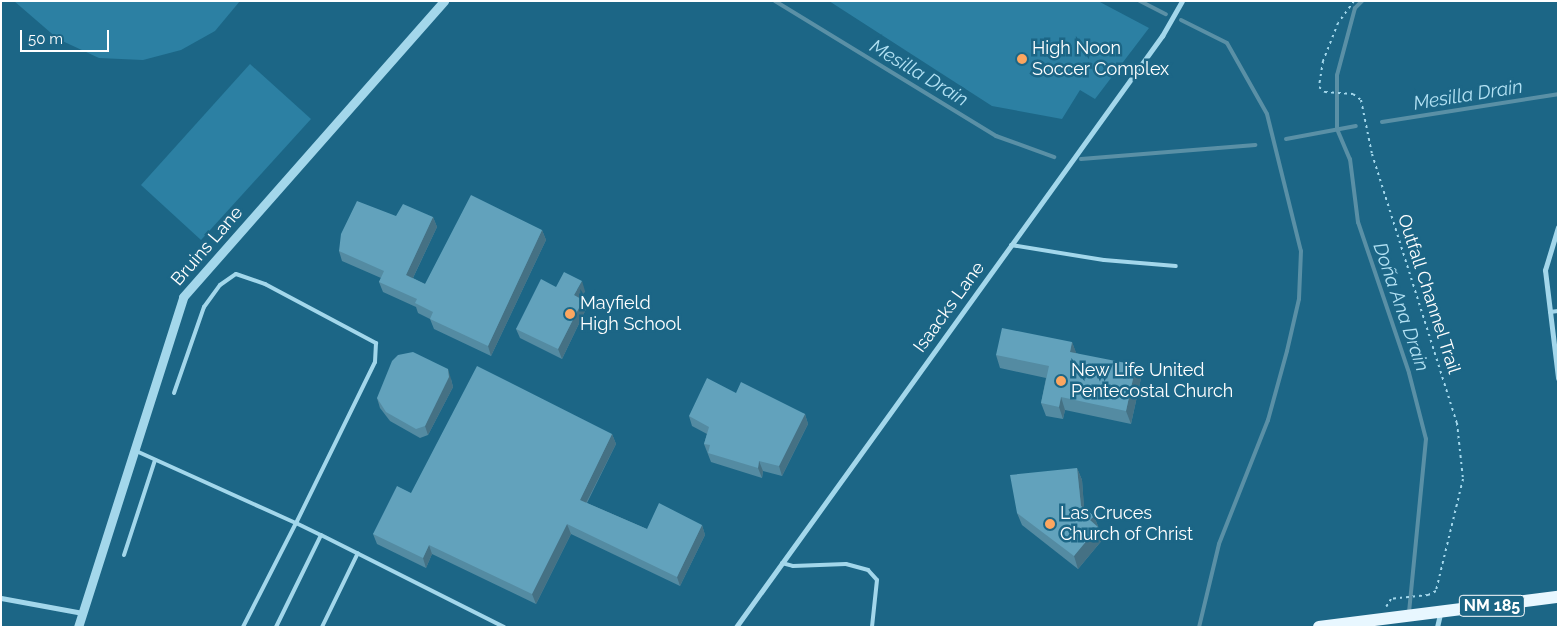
<!DOCTYPE html>
<html>
<head>
<meta charset="utf-8">
<style>
  body { margin:0 }
  #map { position:relative; width:1559px; height:628px; overflow:hidden; background:#1c6686; font-family:Raleway,sans-serif }
  div>[style] { position:absolute }
  [style*='--x'] { left:calc(var(--x)*1px); top:calc(var(--y)*1px); width:calc(var(--w)*1px); rotate:calc(var(--a)*1deg) }
  .green>* { inset:0; background:#2c80a3 }
  .stream>* { height:4px; margin:-2px; padding:0 2px; transform-origin:2px; border-radius:2px; background:#5a90a6 }
  .path>* { height:2px; margin-top:-1px; transform-origin:0; background:repeating-linear-gradient(90deg,#a3d7eb 0 2.5px,transparent 0 6.5px) }
  .service>* { height:4px; margin:-2px; padding:0 2px; transform-origin:2px; border-radius:2px; background:#a3d7eb }
  .minor>* { height:5px; margin:-2.5px; padding:0 2.5px; transform-origin:2.5px; border-radius:2.5px; background:#a3d7eb }
  .tertiary>* { height:9px; margin:-4.5px; padding:0 4.5px; transform-origin:4.5px; border-radius:4.5px; background:#a3d7eb }
  .primary>* { height:12px; margin:-6px; padding:0 6px; transform-origin:6px; border-radius:6px; background:#e8f7ff }
  .wall>* { inset:0; background:#548ba2 }
  .shaded-wall>* { inset:0; background:#457184 }
  .building>* { inset:0; background:#62a2bc }
  .dots>* { width:14px; height:14px; translate:-50% -50%; box-sizing:border-box; border:2px solid #1c6686; border-radius:50% }
  span { translate:-50% -50%; white-space:nowrap; text-align:center; line-height:1.15; -webkit-text-stroke:5px #1c6686; paint-order:stroke }
  .shield-label span { padding:1px 4px; background:#1c6686; border:1px solid; border-radius:4px; -webkit-text-stroke-width:0 }
  .shield-label { font-size:16px; color:#fff; font-weight:700 }
  .poi-label { font-size:18px; color:#fff }
  .left { translate:0 -50%; text-align:left }
  .street-label { font-size:18px; color:#fff }
  .water-label { font-size:19px; color:#b3e2f4; font-style:italic }
  .frame { position:absolute; inset:0; border:2px solid #fff; pointer-events:none }
  .scale { position:absolute; left:20px; top:30px; width:89px; height:22px; box-sizing:border-box; border:2px solid #fff; border-top:0; padding-left:6px; font-size:15px; line-height:18px; white-space:nowrap; color:#fff; -webkit-text-stroke:4px #1c6686; paint-order:stroke }
</style>
</head>
<body>
<div id="map">
  <div class="green">
    <i style="clip-path:polygon(14px 1px,240px 1px,215px 31px,181px 50px,143px 60px,99px 58px,58px 39px)"></i>
    <i style="clip-path:polygon(829px 1px,1098px 1px,1149px 28px,1095px 99px,1080px 90px,1062px 119px,992px 106px)"></i>
    <i style="clip-path:polygon(250px 64px,311px 119px,201px 240px,141px 185px)"></i>
  </div>
  <div class="stream">
    <i style="--x:775;--y:1;--w:259;--a:31.4"></i>
    <i style="--x:996;--y:136;--w:62;--a:19.9"></i>
    <i style="--x:1140;--y:1;--w:29;--a:27"></i>
    <i style="--x:1362;--y:1;--w:10;--a:135"></i>
    <i style="--x:1355;--y:8;--w:69;--a:105"></i>
    <i style="--x:1337;--y:75;--w:54;--a:90"></i>
    <i style="--x:1337;--y:129;--w:33;--a:67"></i>
    <i style="--x:1350;--y:159;--w:64;--a:82.8"></i>
    <i style="--x:1358;--y:222;--w:159;--a:71.3"></i>
    <i style="--x:1409;--y:373;--w:68;--a:75.6"></i>
    <i style="--x:1426;--y:439;--w:174;--a:95.6"></i>
    <i style="--x:1181;--y:20;--w:51;--a:26.6"></i>
    <i style="--x:1227;--y:43;--w:81;--a:60.6"></i>
    <i style="--x:1267;--y:114;--w:141;--a:76.1"></i>
    <i style="--x:1301;--y:251;--w:48;--a:92.4"></i>
    <i style="--x:1299;--y:299;--w:53;--a:103"></i>
    <i style="--x:1287;--y:351;--w:72;--a:105.4"></i>
    <i style="--x:1268;--y:420;--w:133;--a:111.6"></i>
    <i style="--x:1219;--y:544;--w:85;--a:103.5"></i>
    <i style="--x:1382;--y:122;--w:178;--a:-9"></i>
    <i style="--x:1286;--y:139;--w:71;--a:-10.5"></i>
    <i style="--x:1081;--y:159;--w:175;--a:-4.6"></i>
  </div>
  <div class="path">
    <i style="--x:1354;--y:1;--w:27;--a:126"></i>
    <i style="--x:1338;--y:23;--w:41;--a:111.5"></i>
    <i style="--x:1323;--y:61;--w:26;--a:99"></i>
    <i style="--x:1319;--y:87;--w:8;--a:40"></i>
    <i style="--x:1325;--y:92;--w:28;--a:4"></i>
    <i style="--x:1353;--y:94;--w:10;--a:37"></i>
    <i style="--x:1361;--y:100;--w:55;--a:78.5"></i>
    <i style="--x:1372;--y:154;--w:282;--a:72.5"></i>
    <i style="--x:1457;--y:423;--w:56;--a:83.9"></i>
    <i style="--x:1463;--y:479;--w:115;--a:103.6"></i>
    <i style="--x:1436;--y:591;--w:9;--a:153"></i>
    <i style="--x:1428;--y:595;--w:37;--a:174"></i>
    <i style="--x:1391;--y:599;--w:9;--a:122"></i>
  </div>
  <div class="service">
    <i style="--x:1011;--y:245;--w:94;--a:9.2"></i>
    <i style="--x:1104;--y:260;--w:72;--a:4.8"></i>
    <i style="--x:1550;--y:312;--w:8;--a:-7"></i>
    <i style="--x:174;--y:393;--w:91;--a:-70.8"></i>
    <i style="--x:204;--y:307;--w:27;--a:-54"></i>
    <i style="--x:220;--y:285;--w:19;--a:-35"></i>
    <i style="--x:236;--y:274;--w:31;--a:19"></i>
    <i style="--x:265;--y:284;--w:126;--a:28"></i>
    <i style="--x:376;--y:343;--w:19;--a:93"></i>
    <i style="--x:375;--y:362;--w:179;--a:116.1"></i>
    <i style="--x:296;--y:523;--w:28;--a:26"></i>
    <i style="--x:134;--y:450;--w:178;--a:24.3"></i>
    <i style="--x:296;--y:523;--w:117;--a:117"></i>
    <i style="--x:124;--y:555;--w:100;--a:-71.9"></i>
    <i style="--x:782;--y:563;--w:11;--a:15"></i>
    <i style="--x:793;--y:566;--w:53;--a:-2.2"></i>
    <i style="--x:846;--y:564;--w:23;--a:15"></i>
    <i style="--x:868;--y:570;--w:13;--a:48"></i>
    <i style="--x:877;--y:580;--w:47;--a:96.1"></i>
    <i style="--x:276;--y:627;--w:102;--a:-63.9"></i>
    <i style="--x:321;--y:535;--w:205;--a:26.7"></i>
    <i style="--x:322;--y:627;--w:82;--a:-64.1"></i>
  </div>
  <div class="minor">
    <i style="--x:1558;--y:227;--w:45;--a:106.8"></i>
    <i style="--x:1545;--y:270;--w:109;--a:83.1"></i>
    <i style="--x:1;--y:598;--w:83;--a:10.4"></i>
    <i style="--x:736;--y:627;--w:729;--a:-54.22"></i>
    <i style="--x:1162;--y:36;--w:40;--a:-60.3"></i>
    <i style="--x:1437;--y:627;--w:13;--a:-77"></i>
  </div>
  <div class="tertiary">
    <i style="--x:78;--y:627;--w:346;--a:-72.3"></i>
    <i style="--x:183;--y:297;--w:395;--a:-48.6"></i>
  </div>
  <div class="primary">
    <i style="--x:1319;--y:627;--w:241;--a:-7.2"></i>
  </div>
  <div class="wall">
    <i style="clip-path:polygon(396px 216px,433px 217px,437px 227px,413px 278px,425px 284px,542px 230px,546px 240px,491px 356px,434px 329px,430px 319px,418px 313px,416px 307px,383px 292px,379px 282px,381px 278px,342px 261px,339px 251px)"></i>
    <i style="clip-path:polygon(556px 287px,585px 291px,581px 299px,583px 300px,586px 309px,562px 359px,520px 338px,516px 329px)"></i>
    <i style="clip-path:polygon(1072px 342px,1076px 353px,1141px 378px,1131px 424px,1065px 410px,1063px 419px,1046px 416px,1041px 403px,1046px 378px,1000px 368px,996px 355px)"></i>
    <i style="clip-path:polygon(451px 379px,453px 387px,428px 435px,420px 438px,390px 421px,380px 408px,377px 398px)"></i>
    <i style="clip-path:polygon(736px 393px,805px 414px,808px 424px,782px 476px,763px 471px,762px 478px,711px 462px,704px 444px,707px 434px,692px 426px,689px 416px)"></i>
    <i style="clip-path:polygon(612px 434px,616px 444px,587px 503px,647px 529px,702px 525px,705px 535px,680px 586px,571px 534px,536px 604px,432px 554px,426px 568px,377px 544px,373px 534px,411px 493px)"></i>
    <i style="clip-path:polygon(1077px 468px,1082px 480px,1084px 509px,1094px 516px,1103px 539px,1078px 569px,1022px 525px,1017px 513px)"></i>
  </div>
  <div class="shaded-wall">
    <i style="clip-path:polygon(433px 217px,437px 227px,410px 284px,406px 275px)"></i>
    <i style="clip-path:polygon(542px 230px,546px 240px,491px 356px,488px 346px)"></i>
    <i style="clip-path:polygon(582px 281px,585px 291px,578px 305px,574px 295px)"></i>
    <i style="clip-path:polygon(583px 300px,586px 309px,562px 359px,558px 349px)"></i>
    <i style="clip-path:polygon(1072px 342px,1077px 355px,1070px 352px)"></i>
    <i style="clip-path:polygon(1136px 365px,1141px 378px,1131px 424px,1126px 411px)"></i>
    <i style="clip-path:polygon(448px 369px,451px 379px,453px 387px,428px 435px,425px 426px)"></i>
    <i style="clip-path:polygon(1061px 397px,1065px 410px,1063px 419px,1059px 407px)"></i>
    <i style="clip-path:polygon(805px 414px,808px 424px,782px 476px,779px 466px)"></i>
    <i style="clip-path:polygon(612px 434px,616px 444px,583px 509px,580px 500px)"></i>
    <i style="clip-path:polygon(759px 461px,763px 471px,762px 478px,758px 468px)"></i>
    <i style="clip-path:polygon(1077px 468px,1082px 480px,1085px 519px,1081px 506px)"></i>
    <i style="clip-path:polygon(1094px 516px,1103px 539px,1078px 569px,1074px 556px,1090px 520px)"></i>
    <i style="clip-path:polygon(567px 524px,571px 534px,536px 604px,532px 594px)"></i>
    <i style="clip-path:polygon(702px 525px,705px 535px,680px 586px,677px 577px)"></i>
    <i style="clip-path:polygon(429px 545px,432px 554px,426px 568px,423px 558px)"></i>
  </div>
  <div class="building">
    <i style="clip-path:polygon(471px 195px,542px 230px,488px 346px,430px 319px,433px 312px,415px 303px,417px 299px,379px 282px,384px 271px,339px 251px,341px 234px,357px 201px,396px 216px,403px 204px,433px 217px,406px 275px,425px 284px)"></i>
    <i style="clip-path:polygon(564px 272px,582px 281px,574px 295px,583px 300px,558px 349px,516px 329px,541px 279px,556px 287px)"></i>
    <i style="clip-path:polygon(1002px 328px,1072px 342px,1070px 352px,1136px 365px,1126px 411px,1061px 397px,1059px 407px,1041px 403px,1049px 366px,996px 355px)"></i>
    <i style="clip-path:polygon(413px 352px,448px 369px,449px 377px,425px 426px,416px 429px,386px 412px,377px 398px,392px 361px,398px 355px)"></i>
    <i style="clip-path:polygon(477px 366px,612px 434px,580px 500px,647px 529px,659px 503px,702px 525px,677px 577px,567px 524px,532px 594px,429px 545px,423px 558px,373px 534px,397px 486px,411px 493px)"></i>
    <i style="clip-path:polygon(707px 378px,736px 393px,741px 382px,805px 414px,779px 466px,759px 461px,758px 468px,708px 453px,710px 445px,704px 444px,709px 427px,689px 416px)"></i>
    <i style="clip-path:polygon(1077px 468px,1081px 506px,1094px 516px,1090px 520px,1098px 527px,1074px 556px,1017px 513px,1010px 475px)"></i>
  </div>
  <div class="dots">
    <i style="left:1022px;top:59px;background:#fca660"></i>
    <i style="left:570px;top:314px;background:#fca660"></i>
    <i style="left:1061px;top:381px;background:#fca660"></i>
    <i style="left:1050px;top:524px;background:#fca660"></i>
  </div>
  <div class="shield-label">
    <span style="left:1492px;top:606px">NM 185</span>
  </div>
  <div class="poi-label">
    <span class="left" style="left:1032px;top:59px">High Noon<br>Soccer Complex</span>
    <span class="left" style="left:580px;top:314px">Mayfield<br>High School</span>
    <span class="left" style="left:1071px;top:381px">New Life United<br>Pentecostal Church</span>
    <span class="left" style="left:1060px;top:524px">Las Cruces<br>Church of Christ</span>
  </div>
  <div class="street-label">
    <span style="left:207px;top:246px;rotate:-49deg">Bruins Lane</span>
    <span style="left:1429px;top:294px;rotate:72deg">Outfall Channel Trail</span>
    <span style="left:949px;top:307px;rotate:-54deg">Isaacks Lane</span>
  </div>
  <div class="water-label">
    <span style="left:919px;top:73px;rotate:31deg">Mesilla Drain</span>
    <span style="left:1468px;top:95px;rotate:-9deg">Mesilla Drain</span>
    <span style="left:1401px;top:307px;rotate:71deg">Doña Ana Drain</span>
  </div>
  <div class="frame"></div>
  <div class="scale">50 m</div>
</div>
</body>
</html>
